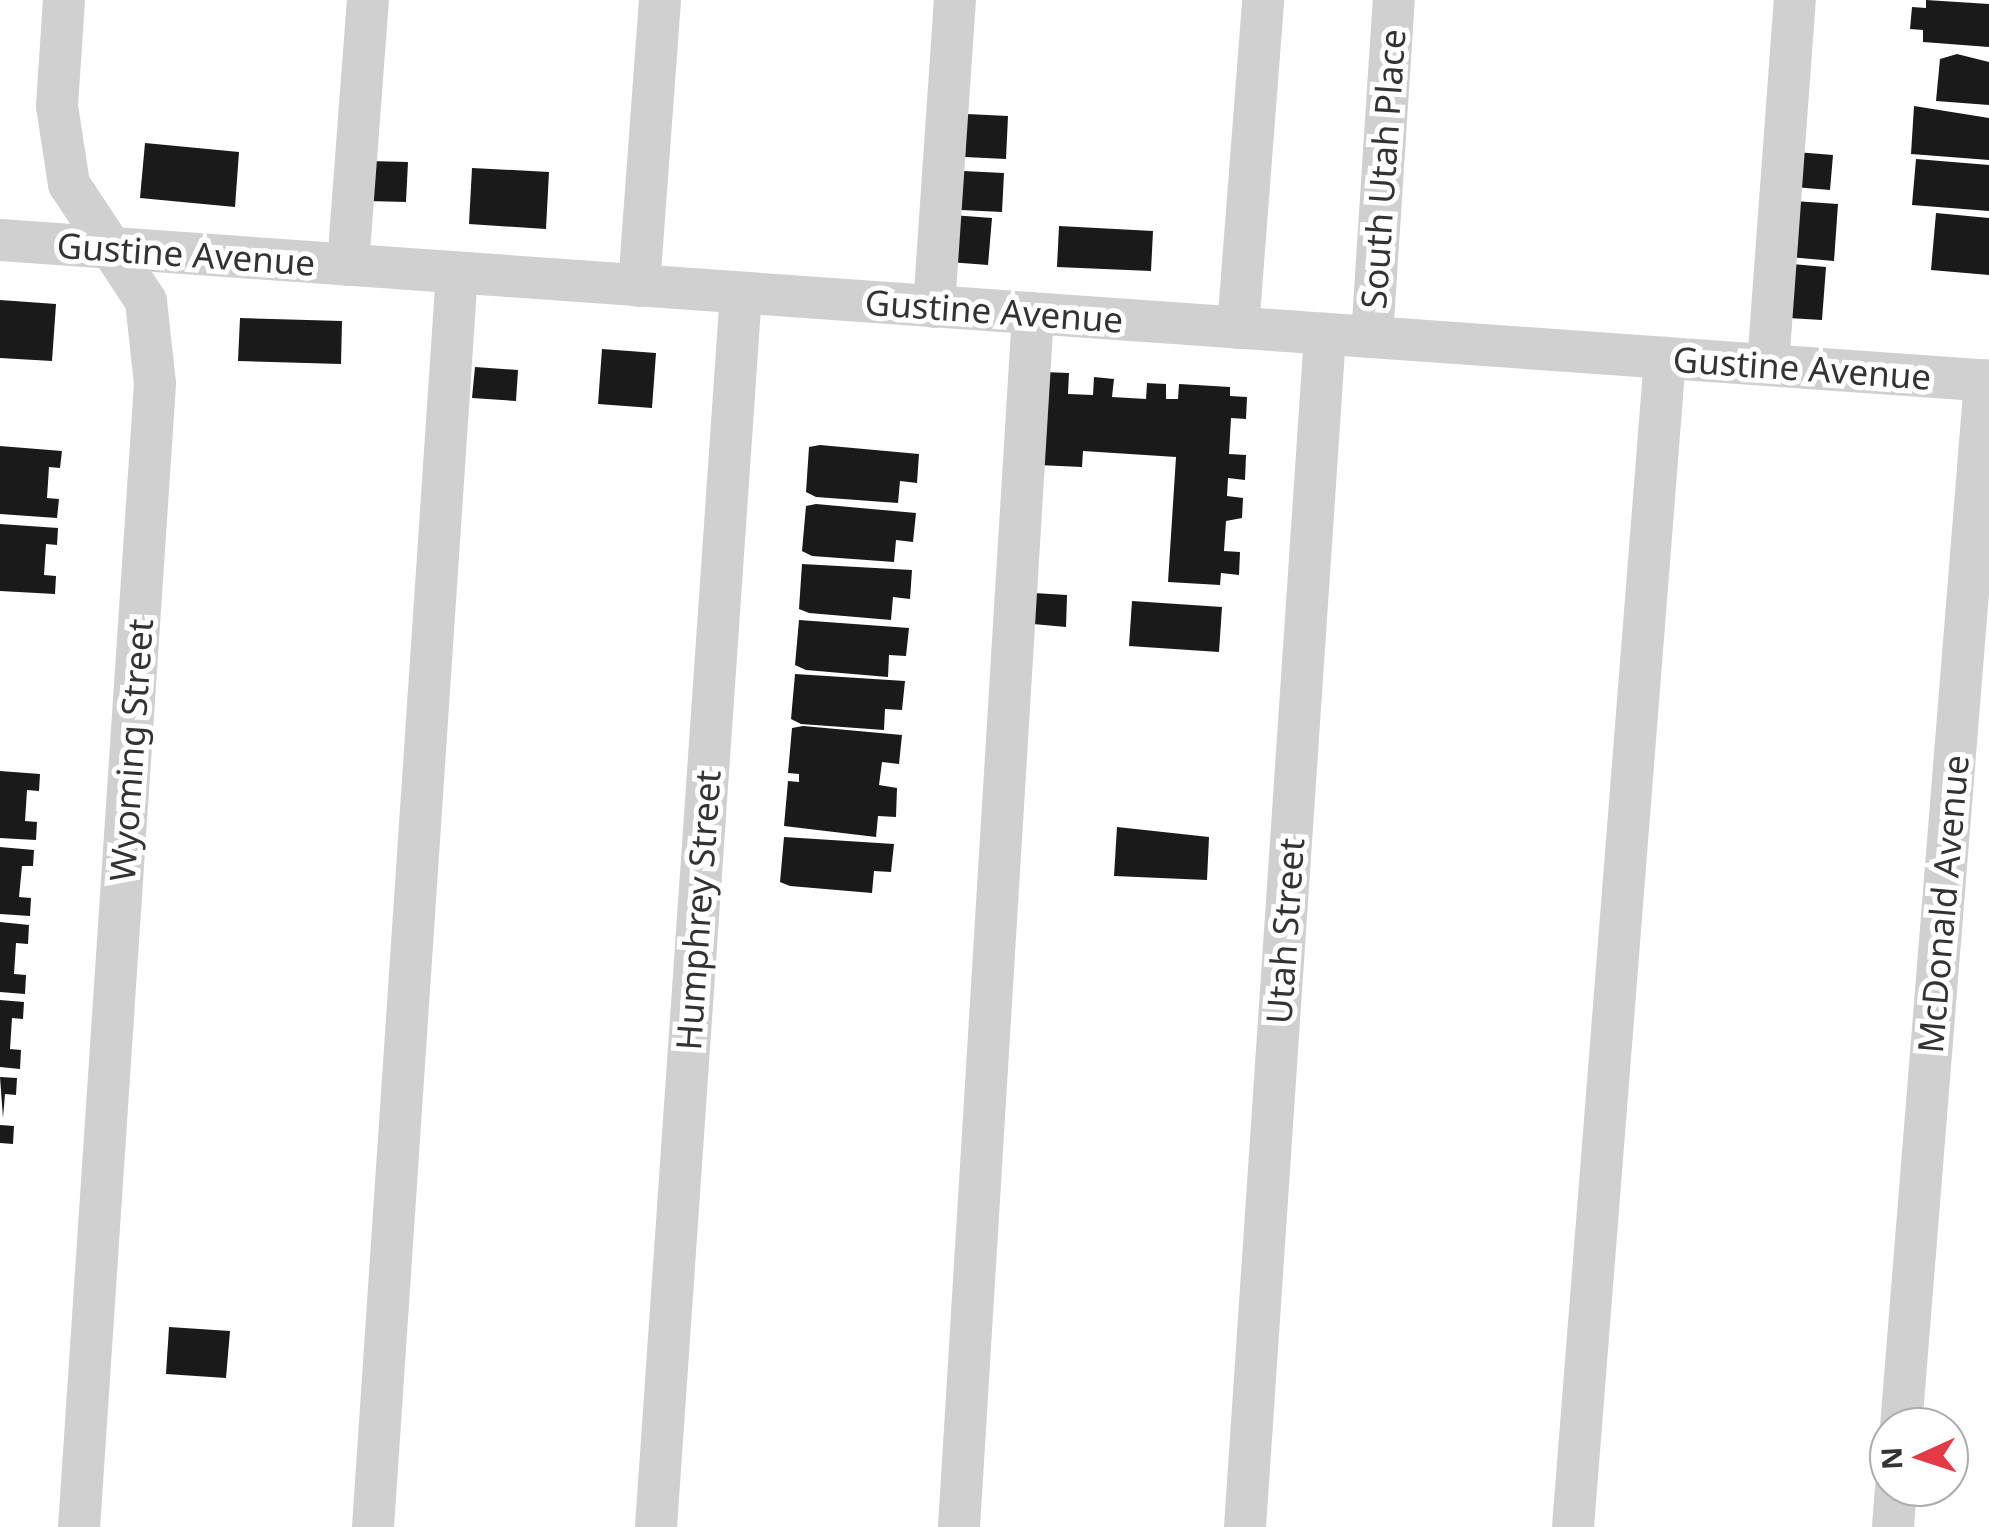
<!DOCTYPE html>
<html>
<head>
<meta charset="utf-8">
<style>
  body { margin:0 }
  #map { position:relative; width:1989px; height:1527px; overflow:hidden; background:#fff; font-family:"Noto Sans",sans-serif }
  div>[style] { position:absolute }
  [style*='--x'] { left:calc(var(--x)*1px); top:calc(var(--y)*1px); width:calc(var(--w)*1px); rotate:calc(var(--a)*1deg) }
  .building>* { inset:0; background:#1a1a1a }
  .minor>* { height:42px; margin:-21px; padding:0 21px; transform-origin:21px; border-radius:21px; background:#d0d0d0 }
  span { translate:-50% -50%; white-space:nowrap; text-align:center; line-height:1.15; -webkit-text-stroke:10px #fff; paint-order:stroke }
  .street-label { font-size:35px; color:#333 }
  .north { position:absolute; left:1869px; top:1407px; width:100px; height:100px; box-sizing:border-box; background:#fff; border:2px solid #adadad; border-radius:50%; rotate:267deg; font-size:28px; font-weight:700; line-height:40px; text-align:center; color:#333 }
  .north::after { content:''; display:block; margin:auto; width:35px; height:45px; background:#e63946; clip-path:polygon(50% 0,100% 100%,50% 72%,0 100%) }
</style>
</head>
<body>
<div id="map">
  <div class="building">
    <i style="clip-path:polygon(1926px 0,1989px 4px,1989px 47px,1923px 42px,1923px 30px,1910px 29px,1912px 7px,1926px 8px)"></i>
    <i style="clip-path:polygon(1957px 54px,1989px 62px,1989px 105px,1936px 101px,1940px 59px)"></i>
    <i style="clip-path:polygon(1914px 106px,1989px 118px,1989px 160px,1911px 154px)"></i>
    <i style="clip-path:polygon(967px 114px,1008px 116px,1006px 159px,965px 157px)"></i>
    <i style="clip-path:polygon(145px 143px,239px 152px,235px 207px,140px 198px)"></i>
    <i style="clip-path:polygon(1796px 152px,1833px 155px,1830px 190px,1794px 187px)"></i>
    <i style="clip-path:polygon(1916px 159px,1989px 165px,1989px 211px,1912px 205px)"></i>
    <i style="clip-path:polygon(368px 161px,408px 162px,406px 202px,367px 201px)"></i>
    <i style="clip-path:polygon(472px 168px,549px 172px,546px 229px,469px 224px)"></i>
    <i style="clip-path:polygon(963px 171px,1004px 173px,1002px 212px,961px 210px)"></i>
    <i style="clip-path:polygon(1794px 201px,1838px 204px,1834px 261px,1789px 257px)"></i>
    <i style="clip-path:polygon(1936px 213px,1989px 218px,1989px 275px,1931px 270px)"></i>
    <i style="clip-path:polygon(952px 215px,992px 218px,988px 265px,949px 262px)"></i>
    <i style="clip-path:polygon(1059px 226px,1153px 231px,1151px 271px,1057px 267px)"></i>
    <i style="clip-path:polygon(1792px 264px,1826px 267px,1822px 320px,1788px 318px)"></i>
    <i style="clip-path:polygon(0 300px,56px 304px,52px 361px,0 358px)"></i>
    <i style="clip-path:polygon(240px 318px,342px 321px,341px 364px,238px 361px)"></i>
    <i style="clip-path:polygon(602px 349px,656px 353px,652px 408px,598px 404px)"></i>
    <i style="clip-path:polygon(475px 367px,518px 370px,516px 401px,472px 398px)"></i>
    <i style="clip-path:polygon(1044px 372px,1069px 373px,1068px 394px,1093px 395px,1094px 377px,1114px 379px,1112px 397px,1146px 399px,1147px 383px,1166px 384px,1166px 399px,1178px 399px,1179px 384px,1230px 387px,1230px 396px,1247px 397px,1246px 419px,1231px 418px,1229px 454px,1246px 455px,1245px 480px,1228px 478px,1227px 496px,1243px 498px,1242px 518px,1226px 521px,1224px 551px,1240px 552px,1239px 575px,1221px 573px,1220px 585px,1168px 582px,1176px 457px,1083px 451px,1082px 467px,1038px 465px)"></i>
    <i style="clip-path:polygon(820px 445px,919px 454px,917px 483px,900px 481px,898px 503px,816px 497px,806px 492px,809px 447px)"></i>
    <i style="clip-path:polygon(0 446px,62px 451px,60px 468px,49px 467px,47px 498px,59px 499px,57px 518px,0 514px)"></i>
    <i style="clip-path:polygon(816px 504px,916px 513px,913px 542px,896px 540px,894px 562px,812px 556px,802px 551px,806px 506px)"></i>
    <i style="clip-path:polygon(0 524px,58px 528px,57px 545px,46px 544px,44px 575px,56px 576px,55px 594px,0 591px)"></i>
    <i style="clip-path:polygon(802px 564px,912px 570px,910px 599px,893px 597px,891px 620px,809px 613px,799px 609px)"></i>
    <i style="clip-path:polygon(1034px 593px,1067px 595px,1066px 627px,1033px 624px)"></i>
    <i style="clip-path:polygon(1132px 601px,1222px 607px,1219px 652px,1129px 646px)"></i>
    <i style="clip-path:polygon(799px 620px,909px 628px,906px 656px,889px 655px,888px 677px,806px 670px,795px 665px)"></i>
    <i style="clip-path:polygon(795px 674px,905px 681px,902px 710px,885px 709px,884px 730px,801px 724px,791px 719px)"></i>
    <i style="clip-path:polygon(803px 726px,902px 735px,899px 764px,882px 762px,879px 785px,897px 788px,896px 817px,878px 816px,876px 837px,784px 826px,788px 781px,799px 782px,799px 774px,788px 773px,792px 728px)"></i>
    <i style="clip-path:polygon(0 771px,40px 774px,39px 791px,27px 790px,25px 821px,37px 822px,36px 840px,0 838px)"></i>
    <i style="clip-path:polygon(1117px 827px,1209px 837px,1207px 880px,1114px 876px)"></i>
    <i style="clip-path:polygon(784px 837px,894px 844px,891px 872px,874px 871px,872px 893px,790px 886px,780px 882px)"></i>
    <i style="clip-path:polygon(0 847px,34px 850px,33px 866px,22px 866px,19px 897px,31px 898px,30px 916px,0 914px)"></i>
    <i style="clip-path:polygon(0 922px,29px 925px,28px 944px,16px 943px,14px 974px,26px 975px,25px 994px,0 992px)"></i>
    <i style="clip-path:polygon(0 1000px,24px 1002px,23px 1019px,12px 1018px,10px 1049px,21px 1050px,20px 1069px,0 1067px)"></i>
    <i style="clip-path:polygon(0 1077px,17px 1078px,16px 1095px,5px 1094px,3px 1118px)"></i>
    <i style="clip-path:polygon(0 1125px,14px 1126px,13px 1144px,0 1143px)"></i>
    <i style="clip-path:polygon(169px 1327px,230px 1331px,226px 1378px,166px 1374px)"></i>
  </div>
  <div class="minor">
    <i style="--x:64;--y:0;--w:106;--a:93.8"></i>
    <i style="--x:57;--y:106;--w:79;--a:81.3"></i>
    <i style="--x:69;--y:184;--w:140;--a:56.7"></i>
    <i style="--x:146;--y:301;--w:83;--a:83.8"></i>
    <i style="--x:155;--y:384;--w:1146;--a:93.8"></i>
    <i style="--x:0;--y:240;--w:1994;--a:4.05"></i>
    <i style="--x:348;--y:265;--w:266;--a:-85.7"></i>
    <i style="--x:639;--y:286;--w:287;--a:-85.8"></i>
    <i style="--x:934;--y:307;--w:308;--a:-86.1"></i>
    <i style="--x:1238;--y:328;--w:329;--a:-85.6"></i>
    <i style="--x:1372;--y:337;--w:338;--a:-86.3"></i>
    <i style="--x:1768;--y:365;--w:366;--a:-85.8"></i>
    <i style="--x:1901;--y:1427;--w:1050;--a:-85.41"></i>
    <i style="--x:373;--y:1527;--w:1257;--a:-86.17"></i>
    <i style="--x:656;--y:1527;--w:1237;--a:-86.06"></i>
    <i style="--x:959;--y:1527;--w:1216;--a:-86.51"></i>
    <i style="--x:1245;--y:1527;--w:1196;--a:-86.16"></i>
    <i style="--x:1573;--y:1527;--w:1173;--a:-85.5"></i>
    <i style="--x:1893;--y:1527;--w:40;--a:-85.7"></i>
  </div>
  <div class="street-label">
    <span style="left:1383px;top:169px;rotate:-86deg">South Utah Place</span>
    <span style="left:186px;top:254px;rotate:4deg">Gustine Avenue</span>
    <span style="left:994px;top:311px;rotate:4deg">Gustine Avenue</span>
    <span style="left:1802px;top:368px;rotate:4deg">Gustine Avenue</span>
    <span style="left:131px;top:750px;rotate:-86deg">Wyoming Street</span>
    <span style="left:1943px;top:904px;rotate:-85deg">McDonald Avenue</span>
    <span style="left:698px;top:910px;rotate:-86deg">Humphrey Street</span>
    <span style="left:1285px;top:931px;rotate:-86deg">Utah Street</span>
  </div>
  <div class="north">N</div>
</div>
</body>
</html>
